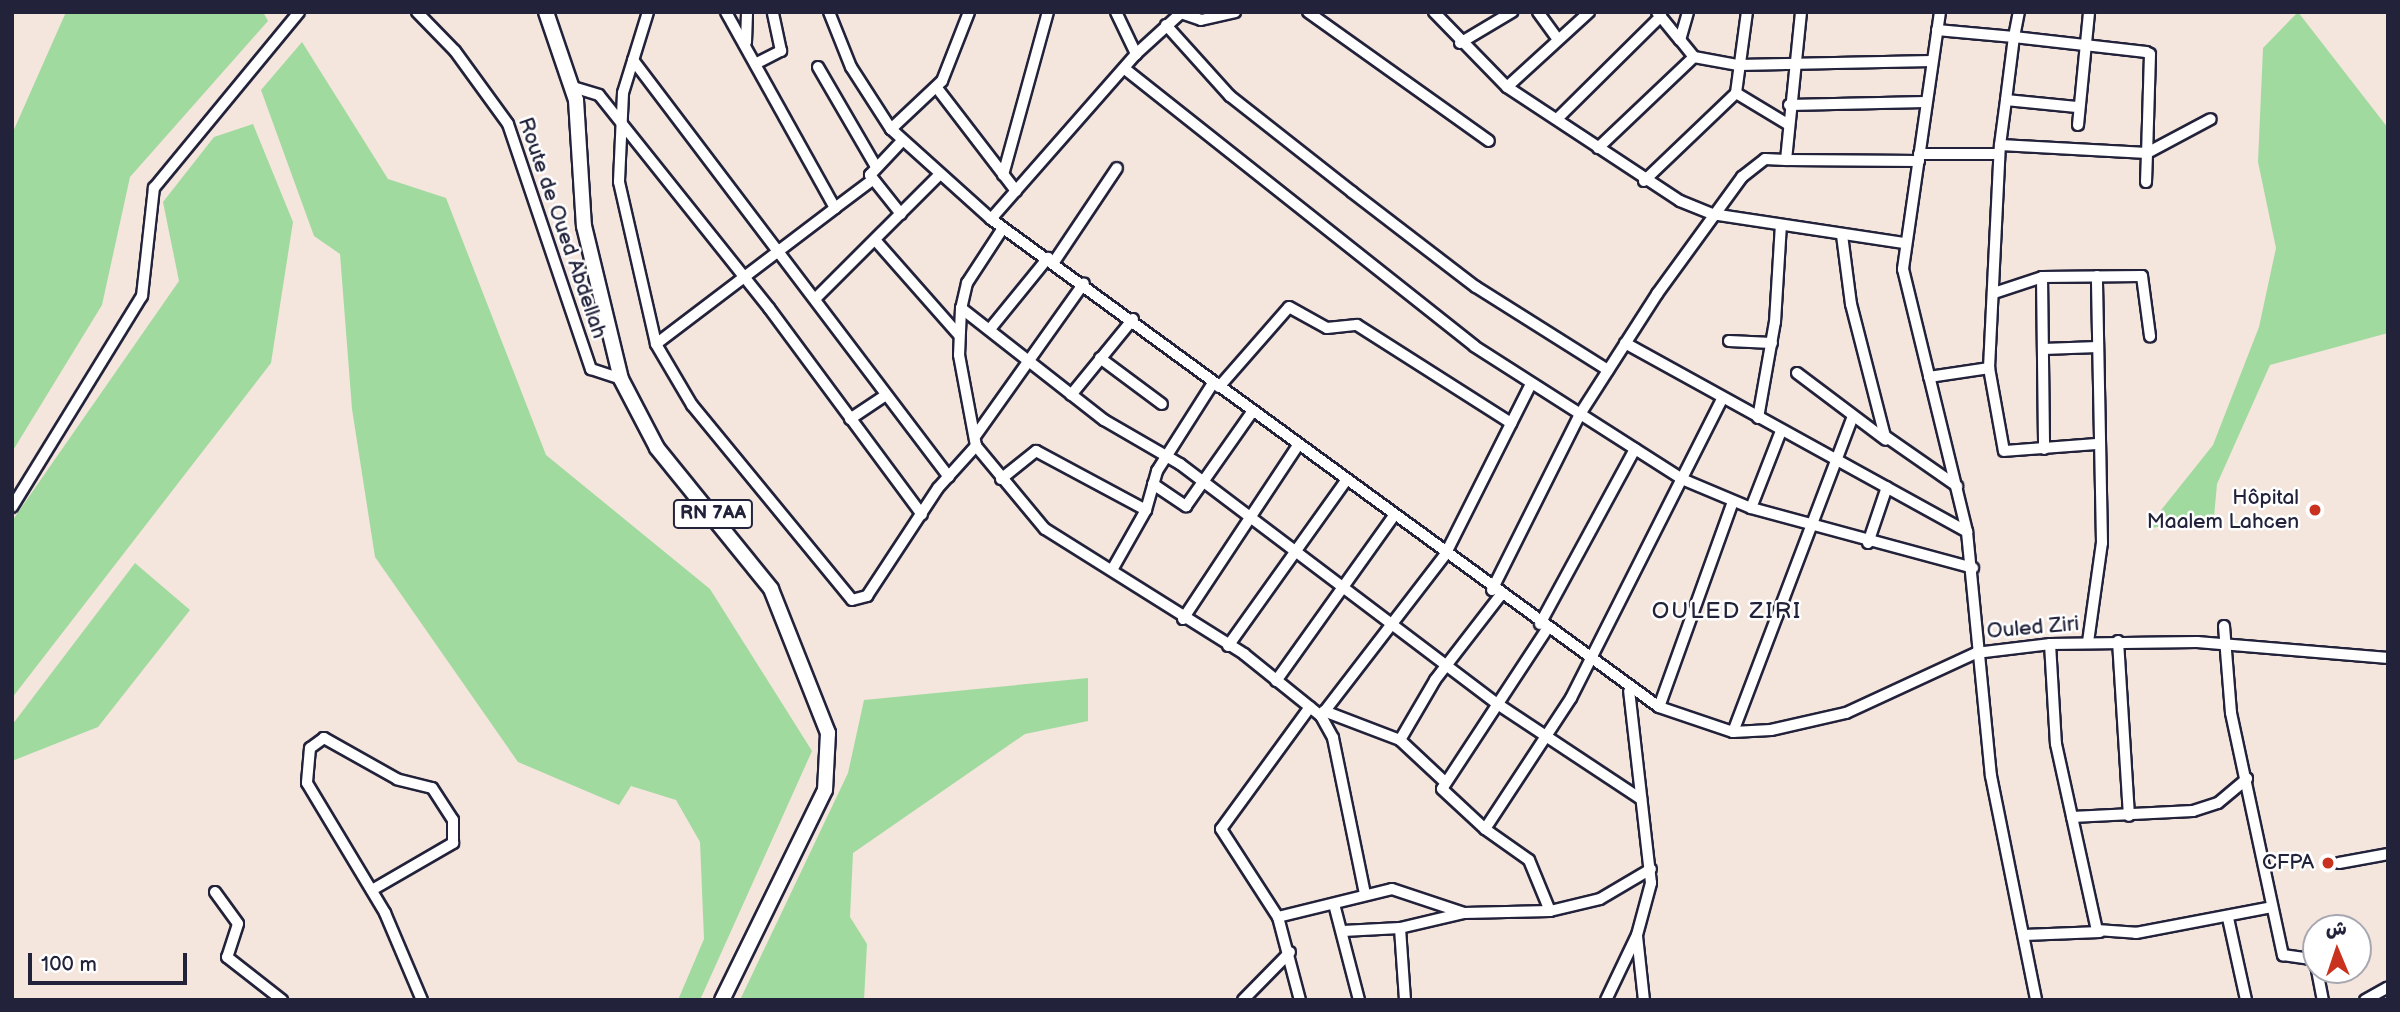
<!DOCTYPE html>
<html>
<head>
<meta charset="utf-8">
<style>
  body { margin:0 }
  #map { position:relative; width:2400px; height:1012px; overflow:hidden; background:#f4e5dd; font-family:"Balsamiq Sans","Playpen Sans Arabic",sans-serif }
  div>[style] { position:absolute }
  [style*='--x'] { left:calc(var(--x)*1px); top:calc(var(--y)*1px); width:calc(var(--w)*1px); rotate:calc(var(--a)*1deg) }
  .green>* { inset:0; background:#a1da9f }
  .roads { filter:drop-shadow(2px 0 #22223b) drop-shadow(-2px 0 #22223b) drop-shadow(0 2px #22223b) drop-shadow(0 -2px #22223b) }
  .minor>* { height:10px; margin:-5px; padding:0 5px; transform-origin:5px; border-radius:5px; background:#fff }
  .major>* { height:14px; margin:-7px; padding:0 7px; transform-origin:7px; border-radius:7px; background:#fff }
  .dots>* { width:19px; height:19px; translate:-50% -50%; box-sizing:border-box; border:4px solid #fff; border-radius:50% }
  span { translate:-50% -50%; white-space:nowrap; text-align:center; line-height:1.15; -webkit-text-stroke:5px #fff; paint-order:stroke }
  .shield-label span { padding:2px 5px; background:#fff; border:2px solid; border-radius:5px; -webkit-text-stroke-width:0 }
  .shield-label { font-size:19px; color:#22223b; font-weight:700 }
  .street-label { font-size:21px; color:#22223b }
  .poi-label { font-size:21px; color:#22223b }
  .right { translate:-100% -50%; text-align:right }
  .neighbourhood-label { font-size:23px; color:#22223b; letter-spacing:2px }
  .frame { position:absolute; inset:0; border:14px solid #22223b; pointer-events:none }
  .north { position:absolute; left:2302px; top:914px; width:70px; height:70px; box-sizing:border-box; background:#fff; border:2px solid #a7a7b1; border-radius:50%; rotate:358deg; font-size:19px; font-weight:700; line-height:28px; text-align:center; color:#22223b }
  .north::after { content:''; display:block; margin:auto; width:24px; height:32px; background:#c8321e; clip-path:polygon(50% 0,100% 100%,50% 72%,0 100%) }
  .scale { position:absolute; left:28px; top:953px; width:159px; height:32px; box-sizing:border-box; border:4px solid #22223b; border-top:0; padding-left:9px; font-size:21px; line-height:24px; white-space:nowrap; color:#22223b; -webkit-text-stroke:5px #fff; paint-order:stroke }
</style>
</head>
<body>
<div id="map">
  <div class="green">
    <i style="clip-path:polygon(66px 12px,263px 12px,268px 21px,130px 177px,102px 305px,12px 452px,12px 134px)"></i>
    <i style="clip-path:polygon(2298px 12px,2388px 128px,2388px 333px,2270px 365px,2217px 484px,2214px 517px,2146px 529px,2213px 445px,2259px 327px,2276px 248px,2258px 162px,2263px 48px)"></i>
    <i style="clip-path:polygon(302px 42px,388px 179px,446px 198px,546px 455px,710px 589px,812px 751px,700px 1000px,678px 1000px,704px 939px,700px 842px,676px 800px,631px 786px,619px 805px,518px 762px,375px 557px,352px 409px,340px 254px,314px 236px,261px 90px)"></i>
    <i style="clip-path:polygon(253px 124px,293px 222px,271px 363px,12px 698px,12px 521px,179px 281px,163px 202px,214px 137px)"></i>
    <i style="clip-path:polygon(135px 563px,190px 610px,98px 727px,12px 761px,12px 725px)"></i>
    <i style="clip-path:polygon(1088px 678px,1088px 721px,1025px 734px,853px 853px,850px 917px,867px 944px,864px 1000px,740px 1000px,848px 773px,864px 700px)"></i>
  </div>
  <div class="roads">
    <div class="minor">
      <i style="--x:417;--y:12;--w:54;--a:45.7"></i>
      <i style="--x:455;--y:51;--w:90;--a:54"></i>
      <i style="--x:508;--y:124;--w:259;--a:71.3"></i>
      <i style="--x:591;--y:369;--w:32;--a:18"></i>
      <i style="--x:648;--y:12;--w:85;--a:107.2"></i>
      <i style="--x:623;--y:93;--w:89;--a:92.6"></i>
      <i style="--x:619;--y:182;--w:166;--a:77.1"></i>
      <i style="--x:656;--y:344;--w:71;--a:59.5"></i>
      <i style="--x:692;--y:405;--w:252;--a:50.6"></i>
      <i style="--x:852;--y:600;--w:16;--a:-15"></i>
      <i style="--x:867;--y:596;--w:129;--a:-56.7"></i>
      <i style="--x:938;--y:488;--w:57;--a:-47.9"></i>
      <i style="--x:829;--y:12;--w:59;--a:68.2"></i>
      <i style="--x:851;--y:67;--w:74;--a:57.2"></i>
      <i style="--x:891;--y:129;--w:135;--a:42"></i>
      <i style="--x:991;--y:219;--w:827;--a:36.15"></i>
      <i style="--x:1659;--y:707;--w:78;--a:18.7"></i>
      <i style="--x:1733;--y:732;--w:38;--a:-3"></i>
      <i style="--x:1771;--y:730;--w:77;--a:-12.8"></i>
      <i style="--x:1846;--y:713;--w:143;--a:-24.8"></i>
      <i style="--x:1976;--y:653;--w:75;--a:-6.9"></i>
      <i style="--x:2050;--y:644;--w:147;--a:-0.8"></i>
      <i style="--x:2197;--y:642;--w:192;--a:4.8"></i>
      <i style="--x:1116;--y:12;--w:47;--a:64.5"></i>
      <i style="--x:1178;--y:12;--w:24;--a:19"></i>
      <i style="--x:1201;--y:20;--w:35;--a:-13"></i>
      <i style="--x:1308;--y:12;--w:222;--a:35.5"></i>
      <i style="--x:1434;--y:12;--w:105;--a:45.8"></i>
      <i style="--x:1507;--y:87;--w:207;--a:33.4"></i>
      <i style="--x:1680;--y:201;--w:35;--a:22"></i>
      <i style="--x:1712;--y:214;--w:194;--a:8.6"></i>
      <i style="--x:1538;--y:12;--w:34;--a:54"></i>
      <i style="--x:1657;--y:12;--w:36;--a:51"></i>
      <i style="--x:1940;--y:12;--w:260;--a:98.2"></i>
      <i style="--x:1903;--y:269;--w:271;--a:76.3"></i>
      <i style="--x:1967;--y:532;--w:245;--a:84.4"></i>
      <i style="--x:1991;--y:776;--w:228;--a:78.6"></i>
      <i style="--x:1166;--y:25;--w:96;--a:48"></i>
      <i style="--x:1230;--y:96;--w:155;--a:38.2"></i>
      <i style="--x:1352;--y:192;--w:156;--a:37.5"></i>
      <i style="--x:1476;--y:287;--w:156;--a:32.2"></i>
      <i style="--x:1937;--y:30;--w:77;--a:5.2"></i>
      <i style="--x:2014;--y:37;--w:133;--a:6.5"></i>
      <i style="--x:2146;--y:52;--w:4;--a:27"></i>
      <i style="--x:2150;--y:54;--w:99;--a:91.7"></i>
      <i style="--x:2147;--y:153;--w:147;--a:-176.9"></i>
      <i style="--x:2000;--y:145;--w:45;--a:-82.4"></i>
      <i style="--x:2006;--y:100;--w:64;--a:-82.8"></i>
      <i style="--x:2014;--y:37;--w:25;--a:-79"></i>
      <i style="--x:746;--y:42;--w:30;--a:-88"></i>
      <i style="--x:1460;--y:43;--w:61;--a:-30.8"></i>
      <i style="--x:1694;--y:57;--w:45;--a:10.3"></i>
      <i style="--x:1738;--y:65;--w:194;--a:-1.2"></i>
      <i style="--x:633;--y:60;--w:523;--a:52.85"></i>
      <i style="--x:759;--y:62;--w:25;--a:-27"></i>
      <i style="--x:781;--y:51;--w:40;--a:-102"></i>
      <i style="--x:818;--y:67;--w:113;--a:59.8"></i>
      <i style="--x:1125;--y:69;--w:446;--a:38.4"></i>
      <i style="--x:1474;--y:346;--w:247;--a:32.6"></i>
      <i style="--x:1682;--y:479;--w:75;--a:22.8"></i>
      <i style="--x:1751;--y:508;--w:230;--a:15.1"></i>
      <i style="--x:573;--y:87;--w:27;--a:17"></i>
      <i style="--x:599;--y:95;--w:273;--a:51.4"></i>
      <i style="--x:769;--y:308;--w:257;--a:53.5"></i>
      <i style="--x:1507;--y:87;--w:111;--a:-42.4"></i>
      <i style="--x:937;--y:88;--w:130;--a:52.5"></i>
      <i style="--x:1736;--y:93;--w:62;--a:31.1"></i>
      <i style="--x:2006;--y:100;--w:71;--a:5.6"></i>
      <i style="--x:1789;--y:105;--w:137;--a:-1.3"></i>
      <i style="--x:1558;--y:118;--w:145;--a:-44.7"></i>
      <i style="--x:2078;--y:125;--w:114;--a:-84.4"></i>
      <i style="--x:891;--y:129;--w:70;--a:-43.3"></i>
      <i style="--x:942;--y:81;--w:74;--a:-68.6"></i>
      <i style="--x:1598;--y:148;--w:132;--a:-43.5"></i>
      <i style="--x:1694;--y:57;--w:22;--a:-129"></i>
      <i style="--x:1680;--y:40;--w:29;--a:-74"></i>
      <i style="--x:1919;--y:154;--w:80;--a:0"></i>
      <i style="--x:1786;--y:160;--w:133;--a:0.4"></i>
      <i style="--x:1003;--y:175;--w:169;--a:-74.6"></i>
      <i style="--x:1644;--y:181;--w:127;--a:-43.7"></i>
      <i style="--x:1736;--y:93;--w:82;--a:-82.3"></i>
      <i style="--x:2146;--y:182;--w:29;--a:-88"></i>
      <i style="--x:2147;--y:153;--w:72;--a:-28"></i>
      <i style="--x:835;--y:208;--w:45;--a:-36.9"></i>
      <i style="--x:901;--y:214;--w:50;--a:-128.5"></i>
      <i style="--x:870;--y:175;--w:47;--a:-46.7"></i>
      <i style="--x:991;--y:219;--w:220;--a:-48.7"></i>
      <i style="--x:1136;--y:54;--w:62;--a:-42.4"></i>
      <i style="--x:1003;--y:228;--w:66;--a:123.2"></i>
      <i style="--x:967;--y:283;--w:26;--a:103"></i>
      <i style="--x:961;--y:308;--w:47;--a:92.4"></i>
      <i style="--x:959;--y:355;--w:93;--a:79.4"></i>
      <i style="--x:976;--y:446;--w:108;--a:50.3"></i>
      <i style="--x:1045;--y:529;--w:235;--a:32.1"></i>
      <i style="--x:1244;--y:654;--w:99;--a:38.8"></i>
      <i style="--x:1321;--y:716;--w:25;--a:61"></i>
      <i style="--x:1333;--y:738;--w:159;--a:78.4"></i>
      <i style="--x:1842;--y:235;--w:70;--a:82.6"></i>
      <i style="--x:1851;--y:304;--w:136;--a:75.6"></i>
      <i style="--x:1885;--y:436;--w:88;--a:34.8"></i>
      <i style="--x:876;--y:241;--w:125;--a:48.6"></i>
      <i style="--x:1054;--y:262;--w:113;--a:-56.2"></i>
      <i style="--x:2042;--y:277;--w:172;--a:89.3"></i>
      <i style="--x:1994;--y:293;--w:51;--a:-18.4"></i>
      <i style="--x:2042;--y:277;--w:100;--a:-0.6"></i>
      <i style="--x:2142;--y:276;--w:61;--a:82.4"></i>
      <i style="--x:817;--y:297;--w:173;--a:-45"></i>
      <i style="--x:961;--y:308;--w:182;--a:38.1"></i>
      <i style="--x:1104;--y:420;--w:88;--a:30.1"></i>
      <i style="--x:1180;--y:464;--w:396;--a:37.1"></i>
      <i style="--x:1496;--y:703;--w:174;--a:33.5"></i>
      <i style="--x:990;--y:329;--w:92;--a:-50.8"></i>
      <i style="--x:1729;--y:341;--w:43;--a:2.7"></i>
      <i style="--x:1625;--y:343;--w:391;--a:28.9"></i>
      <i style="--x:656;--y:344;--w:225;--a:-37.2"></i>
      <i style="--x:835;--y:208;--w:224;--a:-119.1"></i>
      <i style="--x:2043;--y:349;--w:55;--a:-2.1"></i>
      <i style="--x:1100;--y:358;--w:77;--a:36.6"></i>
      <i style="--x:1989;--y:368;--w:84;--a:79.8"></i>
      <i style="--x:2004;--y:451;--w:94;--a:-4.3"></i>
      <i style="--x:1797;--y:373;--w:111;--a:37"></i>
      <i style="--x:1929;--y:377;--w:61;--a:-8.5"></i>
      <i style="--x:1989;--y:368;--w:223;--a:-87.2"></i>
      <i style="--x:1219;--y:387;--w:106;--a:-48.8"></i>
      <i style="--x:1289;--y:307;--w:43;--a:28.9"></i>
      <i style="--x:1327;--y:328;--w:30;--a:-6"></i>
      <i style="--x:1357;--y:325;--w:183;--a:32.5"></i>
      <i style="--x:1071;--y:395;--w:98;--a:-50.8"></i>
      <i style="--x:1758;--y:418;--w:97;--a:-80"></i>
      <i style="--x:1775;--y:322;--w:97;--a:-86.5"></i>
      <i style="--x:850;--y:419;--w:43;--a:-33.7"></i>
      <i style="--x:976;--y:435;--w:186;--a:-54.6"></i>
      <i style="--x:1001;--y:479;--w:45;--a:-38.7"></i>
      <i style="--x:1036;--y:451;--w:125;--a:28.2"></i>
      <i style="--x:1153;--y:484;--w:40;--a:34"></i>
      <i style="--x:1186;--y:506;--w:115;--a:-54.9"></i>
      <i style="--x:12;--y:507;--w:248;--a:-58.4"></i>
      <i style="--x:142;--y:296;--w:109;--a:-83.7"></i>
      <i style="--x:154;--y:188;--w:228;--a:-50.5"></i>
      <i style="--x:1751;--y:508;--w:83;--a:-68.7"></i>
      <i style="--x:1868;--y:543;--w:59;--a:-71.3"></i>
      <i style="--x:1112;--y:570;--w:69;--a:-60.5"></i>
      <i style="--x:1146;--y:510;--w:41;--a:-74.2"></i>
      <i style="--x:1157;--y:471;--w:104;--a:-57.5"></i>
      <i style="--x:1492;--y:590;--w:197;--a:-63.4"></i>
      <i style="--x:1580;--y:414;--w:143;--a:-57.3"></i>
      <i style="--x:1657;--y:294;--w:145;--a:-54"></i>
      <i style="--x:1742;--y:177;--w:29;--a:-38"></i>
      <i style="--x:1765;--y:159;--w:21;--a:3"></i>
      <i style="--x:1786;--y:160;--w:149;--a:-84.2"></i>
      <i style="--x:1183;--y:619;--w:209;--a:-56.5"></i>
      <i style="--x:1540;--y:624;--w:199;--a:-61.5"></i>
      <i style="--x:2224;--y:626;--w:87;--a:85.4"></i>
      <i style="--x:2231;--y:713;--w:248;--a:77.9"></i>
      <i style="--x:2283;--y:955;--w:30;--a:8"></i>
      <i style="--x:2313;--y:959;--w:9;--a:69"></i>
      <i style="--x:1547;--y:629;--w:191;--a:123.3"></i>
      <i style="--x:1442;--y:789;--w:59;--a:42.9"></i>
      <i style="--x:1485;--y:829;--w:157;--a:-56.7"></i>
      <i style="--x:1571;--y:698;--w:335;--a:-63.2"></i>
      <i style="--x:2118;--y:641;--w:175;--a:86.4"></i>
      <i style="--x:2088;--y:642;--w:100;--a:-82"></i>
      <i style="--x:2102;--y:543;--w:267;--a:-91.1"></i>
      <i style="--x:2050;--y:644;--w:100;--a:86.6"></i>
      <i style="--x:2056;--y:744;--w:190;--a:77.6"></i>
      <i style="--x:2097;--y:930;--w:39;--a:4"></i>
      <i style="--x:2136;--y:933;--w:138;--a:-10.8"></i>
      <i style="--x:1228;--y:646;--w:201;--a:-54.5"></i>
      <i style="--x:1276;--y:681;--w:201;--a:-54.5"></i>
      <i style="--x:1310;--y:707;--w:151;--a:126.1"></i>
      <i style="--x:1221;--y:829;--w:105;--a:57.1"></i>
      <i style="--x:1278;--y:917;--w:117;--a:-13.8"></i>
      <i style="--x:1392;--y:889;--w:76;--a:18.4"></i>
      <i style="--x:1464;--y:913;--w:86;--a:-1.3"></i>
      <i style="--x:1550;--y:911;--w:51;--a:-13.5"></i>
      <i style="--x:1600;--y:899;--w:59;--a:-30.5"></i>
      <i style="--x:1659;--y:707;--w:218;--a:-70.2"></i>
      <i style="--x:1324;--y:711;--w:81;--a:20.9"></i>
      <i style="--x:1400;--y:740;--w:62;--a:43"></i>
      <i style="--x:1321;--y:716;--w:203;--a:-52.4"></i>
      <i style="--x:1445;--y:555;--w:191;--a:-63.3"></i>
      <i style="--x:1733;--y:732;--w:338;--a:-69.2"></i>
      <i style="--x:1400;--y:740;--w:69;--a:-59.7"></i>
      <i style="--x:1435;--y:680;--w:106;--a:-52.3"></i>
      <i style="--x:2072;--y:817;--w:121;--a:-2.8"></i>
      <i style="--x:2193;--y:811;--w:26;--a:-18"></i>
      <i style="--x:2218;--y:803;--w:38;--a:-40"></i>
      <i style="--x:1485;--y:829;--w:54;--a:35.2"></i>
      <i style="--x:1529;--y:860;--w:55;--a:67.6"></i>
      <i style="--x:2339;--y:863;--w:50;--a:-10.4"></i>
      <i style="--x:372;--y:890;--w:94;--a:-30.1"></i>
      <i style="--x:453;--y:843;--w:23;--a:-90"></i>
      <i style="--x:453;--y:820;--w:38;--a:-123"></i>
      <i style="--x:432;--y:788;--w:36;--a:-166"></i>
      <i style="--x:397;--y:779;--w:84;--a:-150.7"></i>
      <i style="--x:324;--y:738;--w:17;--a:144"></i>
      <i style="--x:310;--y:748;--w:35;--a:95"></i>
      <i style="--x:307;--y:783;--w:152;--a:59"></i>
      <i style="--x:385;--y:913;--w:95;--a:67"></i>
      <i style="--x:215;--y:892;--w:39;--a:54"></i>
      <i style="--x:238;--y:924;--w:35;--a:108"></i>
      <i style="--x:227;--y:957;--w:70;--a:38"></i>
      <i style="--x:1334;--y:904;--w:99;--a:75.4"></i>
      <i style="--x:1278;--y:917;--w:86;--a:75.2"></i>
      <i style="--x:2228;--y:918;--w:84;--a:77.6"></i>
      <i style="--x:1343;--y:931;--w:57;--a:-3"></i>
      <i style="--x:2024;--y:935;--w:76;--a:-2.3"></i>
      <i style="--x:1637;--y:936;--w:64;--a:83.8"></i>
      <i style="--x:2317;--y:970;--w:31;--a:79"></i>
      <i style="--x:1243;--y:1000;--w:67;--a:-45.6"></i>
      <i style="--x:1405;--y:1000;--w:72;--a:-94"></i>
      <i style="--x:1400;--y:928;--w:66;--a:-13.2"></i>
      <i style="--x:1606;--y:1000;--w:72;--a:-64.5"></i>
      <i style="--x:1637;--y:935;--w:54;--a:-74.9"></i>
      <i style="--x:1651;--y:883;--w:193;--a:-96.5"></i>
      <i style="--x:2365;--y:1000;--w:26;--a:-29"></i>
    </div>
    <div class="major">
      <i style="--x:546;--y:12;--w:93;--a:71.2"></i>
      <i style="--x:576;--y:100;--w:126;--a:86.4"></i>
      <i style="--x:584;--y:226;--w:157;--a:76.4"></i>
      <i style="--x:621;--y:379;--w:78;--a:62.4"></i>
      <i style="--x:657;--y:448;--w:181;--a:51"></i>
      <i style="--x:771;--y:589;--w:155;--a:68.4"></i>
      <i style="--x:828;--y:733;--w:57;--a:93"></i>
      <i style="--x:825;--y:790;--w:234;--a:116.1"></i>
    </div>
  </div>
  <div class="dots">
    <i style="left:2315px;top:510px;background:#c8321e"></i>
    <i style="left:2328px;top:863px;background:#c8321e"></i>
  </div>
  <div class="shield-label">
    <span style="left:713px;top:514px">RN 7AA</span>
  </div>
  <div class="street-label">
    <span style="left:562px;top:228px;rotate:71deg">Route de Oued Abdellah</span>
    <span style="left:2033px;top:628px;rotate:-5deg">Ouled Ziri</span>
  </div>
  <div class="poi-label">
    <span class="right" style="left:2299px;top:510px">Hôpital<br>Maalem Lahcen</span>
    <span class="right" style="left:2314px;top:863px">CFPA</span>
  </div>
  <div class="neighbourhood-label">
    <span style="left:1727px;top:611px">OULED ZIRI</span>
  </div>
  <div class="frame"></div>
  <div class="north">ش</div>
  <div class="scale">100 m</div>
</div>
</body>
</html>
